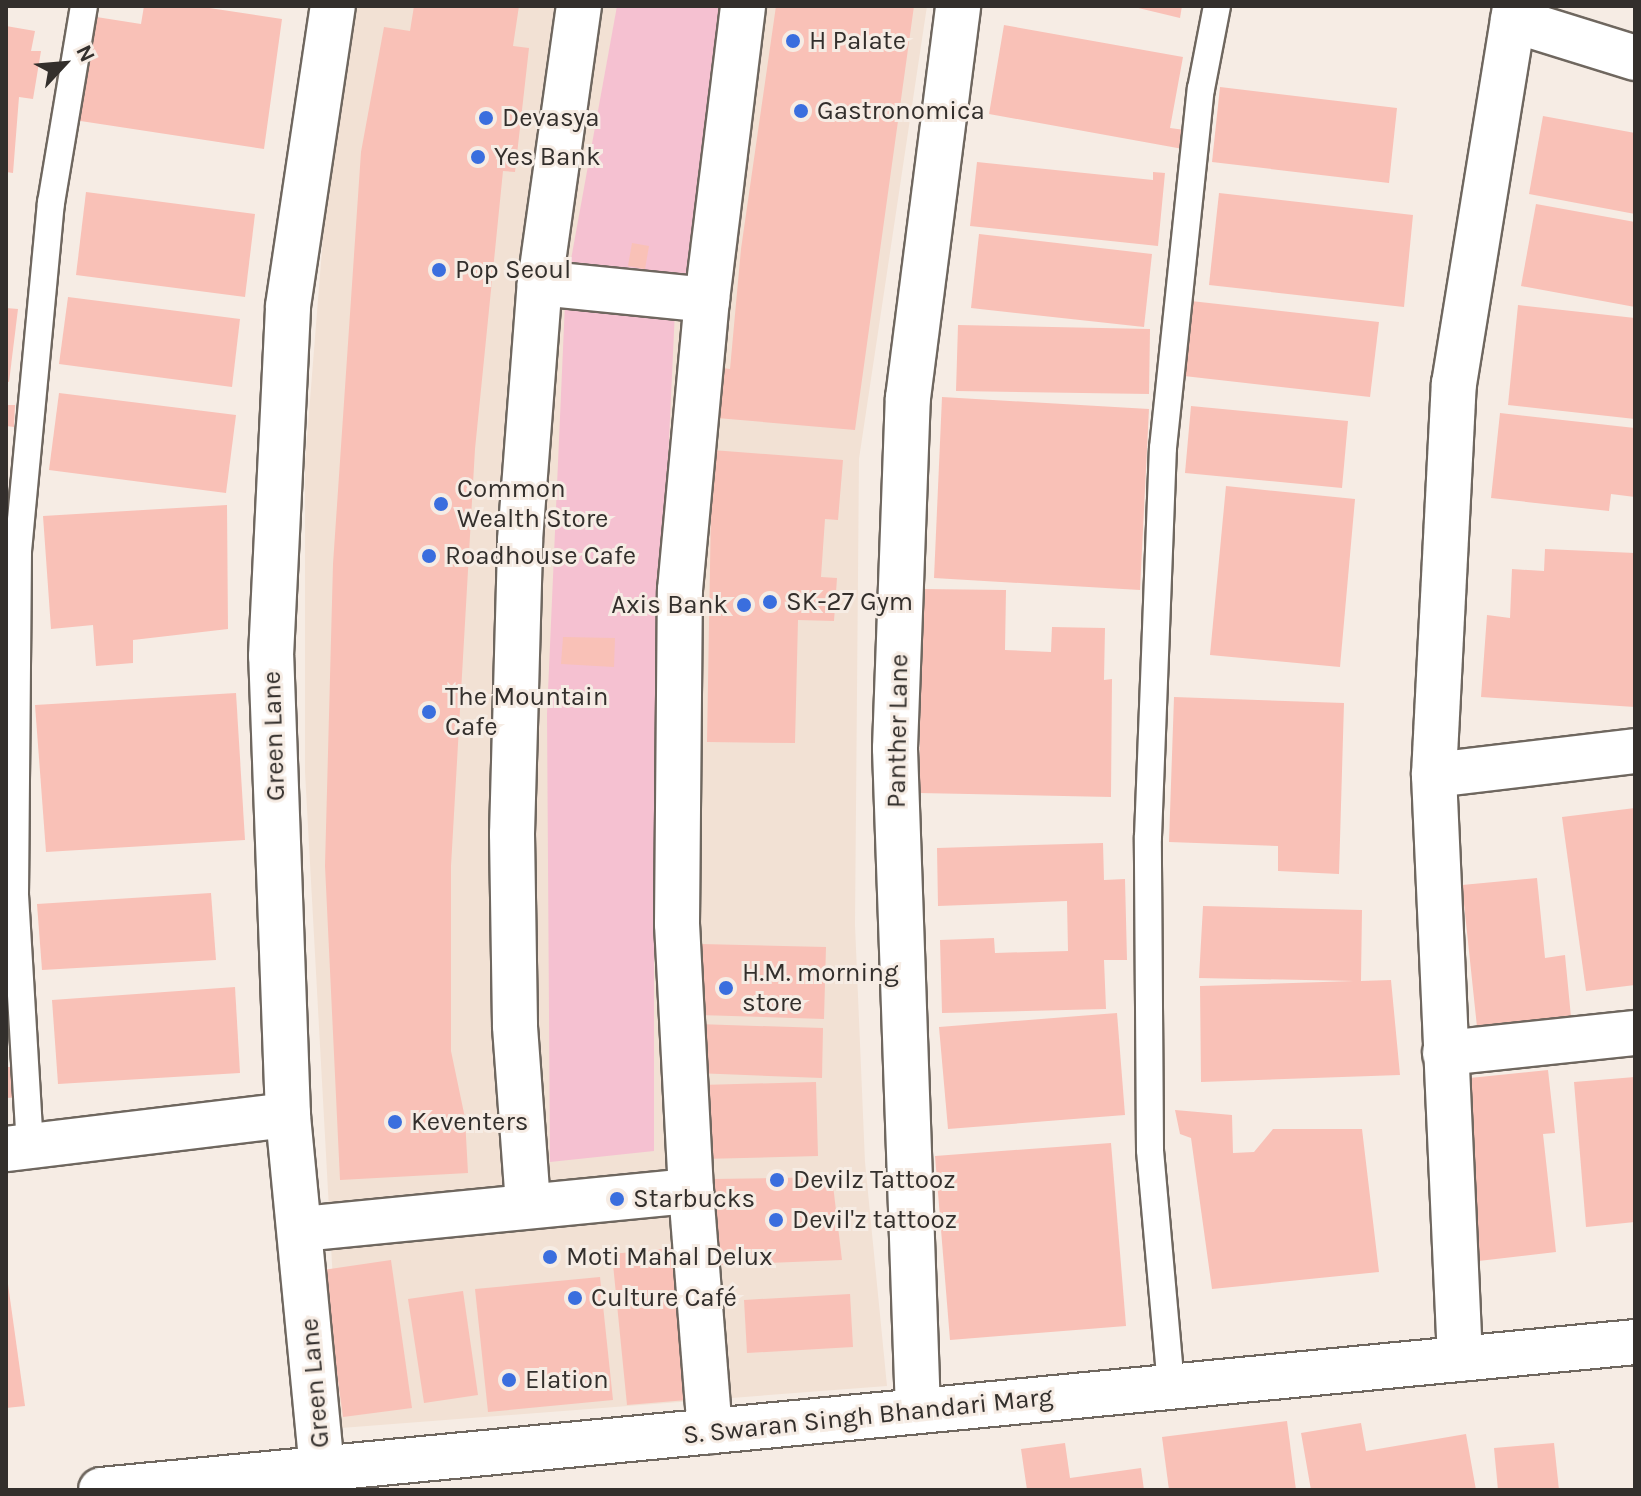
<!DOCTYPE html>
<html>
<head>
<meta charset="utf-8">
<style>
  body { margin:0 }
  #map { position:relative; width:1641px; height:1496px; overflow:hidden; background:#f6ece4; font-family:Karla,sans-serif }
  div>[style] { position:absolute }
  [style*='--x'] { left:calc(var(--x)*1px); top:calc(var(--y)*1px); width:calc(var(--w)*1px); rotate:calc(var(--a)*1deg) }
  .built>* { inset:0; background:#f2e1d4 }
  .green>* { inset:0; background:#f5c1d1 }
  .building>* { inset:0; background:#f9c1b7 }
  .roads { filter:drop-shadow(2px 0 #6f675f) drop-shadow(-2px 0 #6f675f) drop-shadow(0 2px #6f675f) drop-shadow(0 -2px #6f675f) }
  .lane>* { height:26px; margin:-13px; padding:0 13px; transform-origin:13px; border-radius:13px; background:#fff }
  .street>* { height:44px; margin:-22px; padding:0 22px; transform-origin:22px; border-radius:22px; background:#fff }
  .secondary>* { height:44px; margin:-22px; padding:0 22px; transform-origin:22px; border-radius:22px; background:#fff }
  .dots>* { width:22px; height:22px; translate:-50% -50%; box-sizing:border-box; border:4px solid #f6ece4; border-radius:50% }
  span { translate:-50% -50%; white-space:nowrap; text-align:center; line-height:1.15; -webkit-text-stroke:6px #f6ece4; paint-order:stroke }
  .poi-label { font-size:26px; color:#332f2c }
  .left { translate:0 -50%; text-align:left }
  .right { translate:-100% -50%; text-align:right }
  .street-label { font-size:26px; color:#332f2c }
  .frame { position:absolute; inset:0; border:8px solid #332f2c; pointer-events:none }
  .north { position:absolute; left:24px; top:24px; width:80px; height:80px; -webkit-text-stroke:6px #f6ece4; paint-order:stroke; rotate:64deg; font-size:22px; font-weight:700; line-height:32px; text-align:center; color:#332f2c }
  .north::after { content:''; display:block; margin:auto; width:28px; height:36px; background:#332f2c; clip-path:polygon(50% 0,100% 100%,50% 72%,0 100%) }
</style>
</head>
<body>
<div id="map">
  <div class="built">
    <i style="clip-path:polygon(354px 6px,927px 6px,859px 459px,855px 925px,865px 1162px,887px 1386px,341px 1428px,305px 772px,305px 463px,334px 99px)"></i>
  </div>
  <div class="green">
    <i style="clip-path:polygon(617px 6px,733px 6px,687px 283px,570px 265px)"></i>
    <i style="clip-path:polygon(565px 303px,675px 310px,654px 765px,654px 1151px,550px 1162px,547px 714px)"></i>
  </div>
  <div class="building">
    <i style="clip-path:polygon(144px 6px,196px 6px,282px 19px,264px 149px,74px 120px,90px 16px,141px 24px)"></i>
    <i style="clip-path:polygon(414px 6px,519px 6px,513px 46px,529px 48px,515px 172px,503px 171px,475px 449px,451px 866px,451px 1051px,465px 1118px,468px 1173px,340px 1180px,325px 866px,333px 564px,361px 152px,384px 27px,410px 31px)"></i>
    <i style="clip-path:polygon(776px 6px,914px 6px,855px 430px,717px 418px,722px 368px,730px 369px,741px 249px)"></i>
    <i style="clip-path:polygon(1130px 6px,1182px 6px,1180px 18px)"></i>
    <i style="clip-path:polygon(1004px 25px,1183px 57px,1170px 128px,1185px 130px,1183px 149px,989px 114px)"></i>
    <i style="clip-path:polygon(6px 26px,35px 31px,31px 51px,41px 51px,33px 99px,19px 97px,13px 173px,6px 172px)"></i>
    <i style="clip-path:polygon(1220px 87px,1397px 108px,1389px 183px,1212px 162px)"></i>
    <i style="clip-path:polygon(1543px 116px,1635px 133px,1635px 214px,1529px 194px)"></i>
    <i style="clip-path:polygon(977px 162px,1153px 180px,1153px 172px,1165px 173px,1158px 246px,970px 226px)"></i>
    <i style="clip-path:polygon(86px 192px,255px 214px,245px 297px,76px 275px)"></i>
    <i style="clip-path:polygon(1219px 193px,1413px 215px,1404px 307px,1209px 285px)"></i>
    <i style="clip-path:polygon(1536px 204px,1635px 222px,1635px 307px,1521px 286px)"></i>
    <i style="clip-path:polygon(979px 234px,1152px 254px,1144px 327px,971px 308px)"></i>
    <i style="clip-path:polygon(632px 243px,649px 246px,645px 269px,628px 266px)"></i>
    <i style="clip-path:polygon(68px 297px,240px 319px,232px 387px,59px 364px)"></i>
    <i style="clip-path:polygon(1191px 301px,1379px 322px,1370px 397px,1184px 376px)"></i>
    <i style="clip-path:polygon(1518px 305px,1635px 318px,1635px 419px,1508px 405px)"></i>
    <i style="clip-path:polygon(6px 308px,18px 309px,9px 382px,6px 381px)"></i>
    <i style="clip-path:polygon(958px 325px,1150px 329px,1149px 394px,956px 391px)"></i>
    <i style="clip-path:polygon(59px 393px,236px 415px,226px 493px,49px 470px)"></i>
    <i style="clip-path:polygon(942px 397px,1149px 409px,1140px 590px,934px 578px)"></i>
    <i style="clip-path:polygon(6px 405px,15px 405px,14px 427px,6px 426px)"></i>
    <i style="clip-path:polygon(1191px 406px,1348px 421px,1342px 488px,1185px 473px)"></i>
    <i style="clip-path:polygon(1500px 413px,1635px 428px,1635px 497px,1611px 494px,1609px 511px,1491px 498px)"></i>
    <i style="clip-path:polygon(712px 450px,843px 460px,838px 520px,825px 519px,821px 577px,837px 578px,834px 621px,798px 620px,795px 743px,707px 742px)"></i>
    <i style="clip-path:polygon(1226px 486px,1355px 499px,1340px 667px,1210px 655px)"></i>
    <i style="clip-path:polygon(227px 505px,228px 629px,133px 640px,133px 663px,96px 666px,93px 625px,51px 629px,43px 516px)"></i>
    <i style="clip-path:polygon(1545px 549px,1635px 553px,1635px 707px,1481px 697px,1487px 615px,1510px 618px,1512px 569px,1544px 571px)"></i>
    <i style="clip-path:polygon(922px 589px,1006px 590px,1005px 650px,1051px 652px,1052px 627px,1105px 628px,1104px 680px,1112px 679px,1111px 797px,919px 793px)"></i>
    <i style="clip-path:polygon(563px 637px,615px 638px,614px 667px,561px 664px)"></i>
    <i style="clip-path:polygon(236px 693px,245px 840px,46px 852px,35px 705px)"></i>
    <i style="clip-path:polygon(1174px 697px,1344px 703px,1339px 874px,1278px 871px,1278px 846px,1169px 842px)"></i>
    <i style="clip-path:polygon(1635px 808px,1635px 985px,1586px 991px,1562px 817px)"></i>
    <i style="clip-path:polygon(1103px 843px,1104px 880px,1125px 879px,1127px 960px,1104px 960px,1106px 1009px,942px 1013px,940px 940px,994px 938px,995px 953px,1068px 951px,1067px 901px,938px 906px,937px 848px)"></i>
    <i style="clip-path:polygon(1537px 878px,1545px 958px,1565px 955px,1571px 1017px,1477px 1027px,1462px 885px)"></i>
    <i style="clip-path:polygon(211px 893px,216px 960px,42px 970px,37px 904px)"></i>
    <i style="clip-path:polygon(1203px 906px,1362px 910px,1361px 981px,1391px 980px,1400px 1075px,1201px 1082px,1200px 986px,1354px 981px,1199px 978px)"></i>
    <i style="clip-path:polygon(701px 944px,826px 947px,824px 1019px,699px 1015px)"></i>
    <i style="clip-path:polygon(235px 987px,240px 1073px,58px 1084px,52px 1000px)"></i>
    <i style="clip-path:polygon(1117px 1013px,1125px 1115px,948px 1129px,939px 1027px)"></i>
    <i style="clip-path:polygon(697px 1024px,823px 1028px,822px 1078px,695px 1073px)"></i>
    <i style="clip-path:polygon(6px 1067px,20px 1067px,22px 1097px,6px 1098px)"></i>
    <i style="clip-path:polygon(1548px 1070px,1555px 1133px,1543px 1134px,1556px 1252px,1470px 1262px,1450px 1080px)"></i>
    <i style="clip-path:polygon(1635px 1077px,1635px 1222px,1586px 1227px,1574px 1082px)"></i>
    <i style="clip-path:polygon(816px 1082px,818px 1156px,702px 1159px,701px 1085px)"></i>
    <i style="clip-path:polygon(1175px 1110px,1232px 1115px,1233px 1153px,1254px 1152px,1273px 1129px,1362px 1129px,1379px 1272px,1212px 1289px,1191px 1138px,1180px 1134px)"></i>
    <i style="clip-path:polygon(1111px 1143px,1126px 1326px,950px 1340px,935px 1156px)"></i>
    <i style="clip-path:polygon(832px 1177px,842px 1260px,716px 1265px,712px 1179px)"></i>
    <i style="clip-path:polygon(671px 1248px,687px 1400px,627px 1405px,612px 1254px)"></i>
    <i style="clip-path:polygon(391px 1260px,412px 1408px,343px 1417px,323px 1270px)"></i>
    <i style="clip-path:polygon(6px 1270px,25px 1406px,6px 1408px)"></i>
    <i style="clip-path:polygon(600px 1277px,613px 1400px,488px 1412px,475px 1289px)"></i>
    <i style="clip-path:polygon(463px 1291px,478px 1395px,424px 1403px,408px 1299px)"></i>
    <i style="clip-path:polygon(850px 1294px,853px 1347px,747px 1353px,744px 1300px)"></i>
    <i style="clip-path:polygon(1287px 1421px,1296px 1490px,1169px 1490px,1162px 1437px)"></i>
    <i style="clip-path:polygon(1361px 1423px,1366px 1451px,1466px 1434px,1476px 1490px,1311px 1490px,1301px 1433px)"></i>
    <i style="clip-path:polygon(1065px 1443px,1070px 1478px,1141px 1468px,1144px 1490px,1027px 1490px,1021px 1449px)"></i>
    <i style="clip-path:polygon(1554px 1443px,1559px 1490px,1498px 1490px,1494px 1448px)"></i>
  </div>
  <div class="roads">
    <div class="lane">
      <i style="--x:30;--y:1147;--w:252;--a:-93.4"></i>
      <i style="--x:15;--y:895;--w:344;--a:-89.5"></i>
      <i style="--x:18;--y:551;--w:350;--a:-84.6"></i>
      <i style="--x:51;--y:203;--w:200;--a:-80.5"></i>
      <i style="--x:1171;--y:1386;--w:237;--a:-95.1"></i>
      <i style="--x:1150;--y:1150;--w:313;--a:-90.4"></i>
      <i style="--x:1148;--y:837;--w:389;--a:-87.8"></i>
      <i style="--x:1163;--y:448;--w:361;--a:-84"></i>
      <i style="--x:1201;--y:89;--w:85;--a:-79.1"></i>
    </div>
    <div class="street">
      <i style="--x:1513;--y:20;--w:128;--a:17.3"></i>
      <i style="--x:540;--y:283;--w:168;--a:5.8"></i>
      <i style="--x:1434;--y:775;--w:202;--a:-6.8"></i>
      <i style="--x:1445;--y:1053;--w:191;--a:-6"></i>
      <i style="--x:6;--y:1149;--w:284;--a:-6.9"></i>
      <i style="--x:691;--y:1191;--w:267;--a:-93"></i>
      <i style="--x:677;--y:924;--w:334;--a:-89.5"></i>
      <i style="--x:680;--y:590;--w:291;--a:-84.7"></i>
      <i style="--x:707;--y:300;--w:296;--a:-83"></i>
      <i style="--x:528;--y:1204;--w:179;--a:-94.2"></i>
      <i style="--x:515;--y:1025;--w:191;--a:-90.9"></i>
      <i style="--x:512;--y:834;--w:294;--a:-88.4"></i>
      <i style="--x:520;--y:540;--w:258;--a:-85.6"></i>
      <i style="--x:540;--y:283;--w:280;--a:-82"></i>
      <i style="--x:302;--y:1229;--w:391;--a:-5.6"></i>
      <i style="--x:691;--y:1191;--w:241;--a:85.5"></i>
      <i style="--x:1460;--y:1359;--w:585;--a:-92.55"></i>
      <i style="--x:1434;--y:775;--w:392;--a:-87.1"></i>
      <i style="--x:1454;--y:384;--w:383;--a:-80.8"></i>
      <i style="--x:918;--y:1411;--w:663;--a:-91.99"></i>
      <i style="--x:895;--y:748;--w:350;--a:-87.9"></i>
      <i style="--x:908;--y:398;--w:395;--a:-82.7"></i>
      <i style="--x:324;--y:1490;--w:377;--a:-95.5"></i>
      <i style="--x:288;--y:1115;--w:459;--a:-92.1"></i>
      <i style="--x:271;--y:656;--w:350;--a:-87.2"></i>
      <i style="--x:288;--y:306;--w:303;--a:-81.5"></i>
    </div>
    <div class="secondary">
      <i style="--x:101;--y:1490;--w:1541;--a:-5.51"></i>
    </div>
  </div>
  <div class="dots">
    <i style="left:793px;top:41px;background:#3a6ede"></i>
    <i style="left:801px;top:111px;background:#3a6ede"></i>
    <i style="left:486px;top:118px;background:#3a6ede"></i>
    <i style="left:478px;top:157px;background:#3a6ede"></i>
    <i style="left:439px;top:270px;background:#3a6ede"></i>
    <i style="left:441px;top:504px;background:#3a6ede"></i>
    <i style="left:429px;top:556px;background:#3a6ede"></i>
    <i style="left:770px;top:602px;background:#3a6ede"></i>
    <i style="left:744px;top:605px;background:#3a6ede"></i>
    <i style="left:429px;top:712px;background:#3a6ede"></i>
    <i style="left:726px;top:988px;background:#3a6ede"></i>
    <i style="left:395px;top:1122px;background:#3a6ede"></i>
    <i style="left:777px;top:1180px;background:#3a6ede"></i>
    <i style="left:617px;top:1199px;background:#3a6ede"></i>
    <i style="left:776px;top:1220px;background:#3a6ede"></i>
    <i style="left:550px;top:1257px;background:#3a6ede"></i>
    <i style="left:575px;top:1298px;background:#3a6ede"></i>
    <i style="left:509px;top:1380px;background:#3a6ede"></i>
  </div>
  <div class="poi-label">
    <span class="left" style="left:809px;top:41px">H Palate</span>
    <span class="left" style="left:817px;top:111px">Gastronomica</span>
    <span class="left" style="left:502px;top:118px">Devasya</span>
    <span class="left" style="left:494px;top:157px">Yes Bank</span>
    <span class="left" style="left:455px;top:270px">Pop Seoul</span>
    <span class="left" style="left:457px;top:504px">Common<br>Wealth Store</span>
    <span class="left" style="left:445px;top:556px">Roadhouse Cafe</span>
    <span class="left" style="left:786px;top:602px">SK-27 Gym</span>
    <span class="right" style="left:728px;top:605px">Axis Bank</span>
    <span class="left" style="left:445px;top:712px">The Mountain<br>Cafe</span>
    <span class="left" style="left:742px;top:988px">H.M. morning<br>store</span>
    <span class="left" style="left:411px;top:1122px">Keventers</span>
    <span class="left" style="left:793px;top:1180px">Devilz Tattooz</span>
    <span class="left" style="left:633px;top:1199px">Starbucks</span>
    <span class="left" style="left:792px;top:1220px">Devil'z tattooz</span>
    <span class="left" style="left:566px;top:1257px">Moti Mahal Delux</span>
    <span class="left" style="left:591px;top:1298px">Culture Café</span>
    <span class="left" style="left:525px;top:1380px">Elation</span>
  </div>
  <div class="street-label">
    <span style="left:898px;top:731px;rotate:-89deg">Panther Lane</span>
    <span style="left:274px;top:736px;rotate:-92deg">Green Lane</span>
    <span style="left:315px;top:1383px;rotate:-95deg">Green Lane</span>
    <span style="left:868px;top:1416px;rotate:-6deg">S. Swaran Singh Bhandari Marg</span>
  </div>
  <div class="frame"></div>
  <div class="north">N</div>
</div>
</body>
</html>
